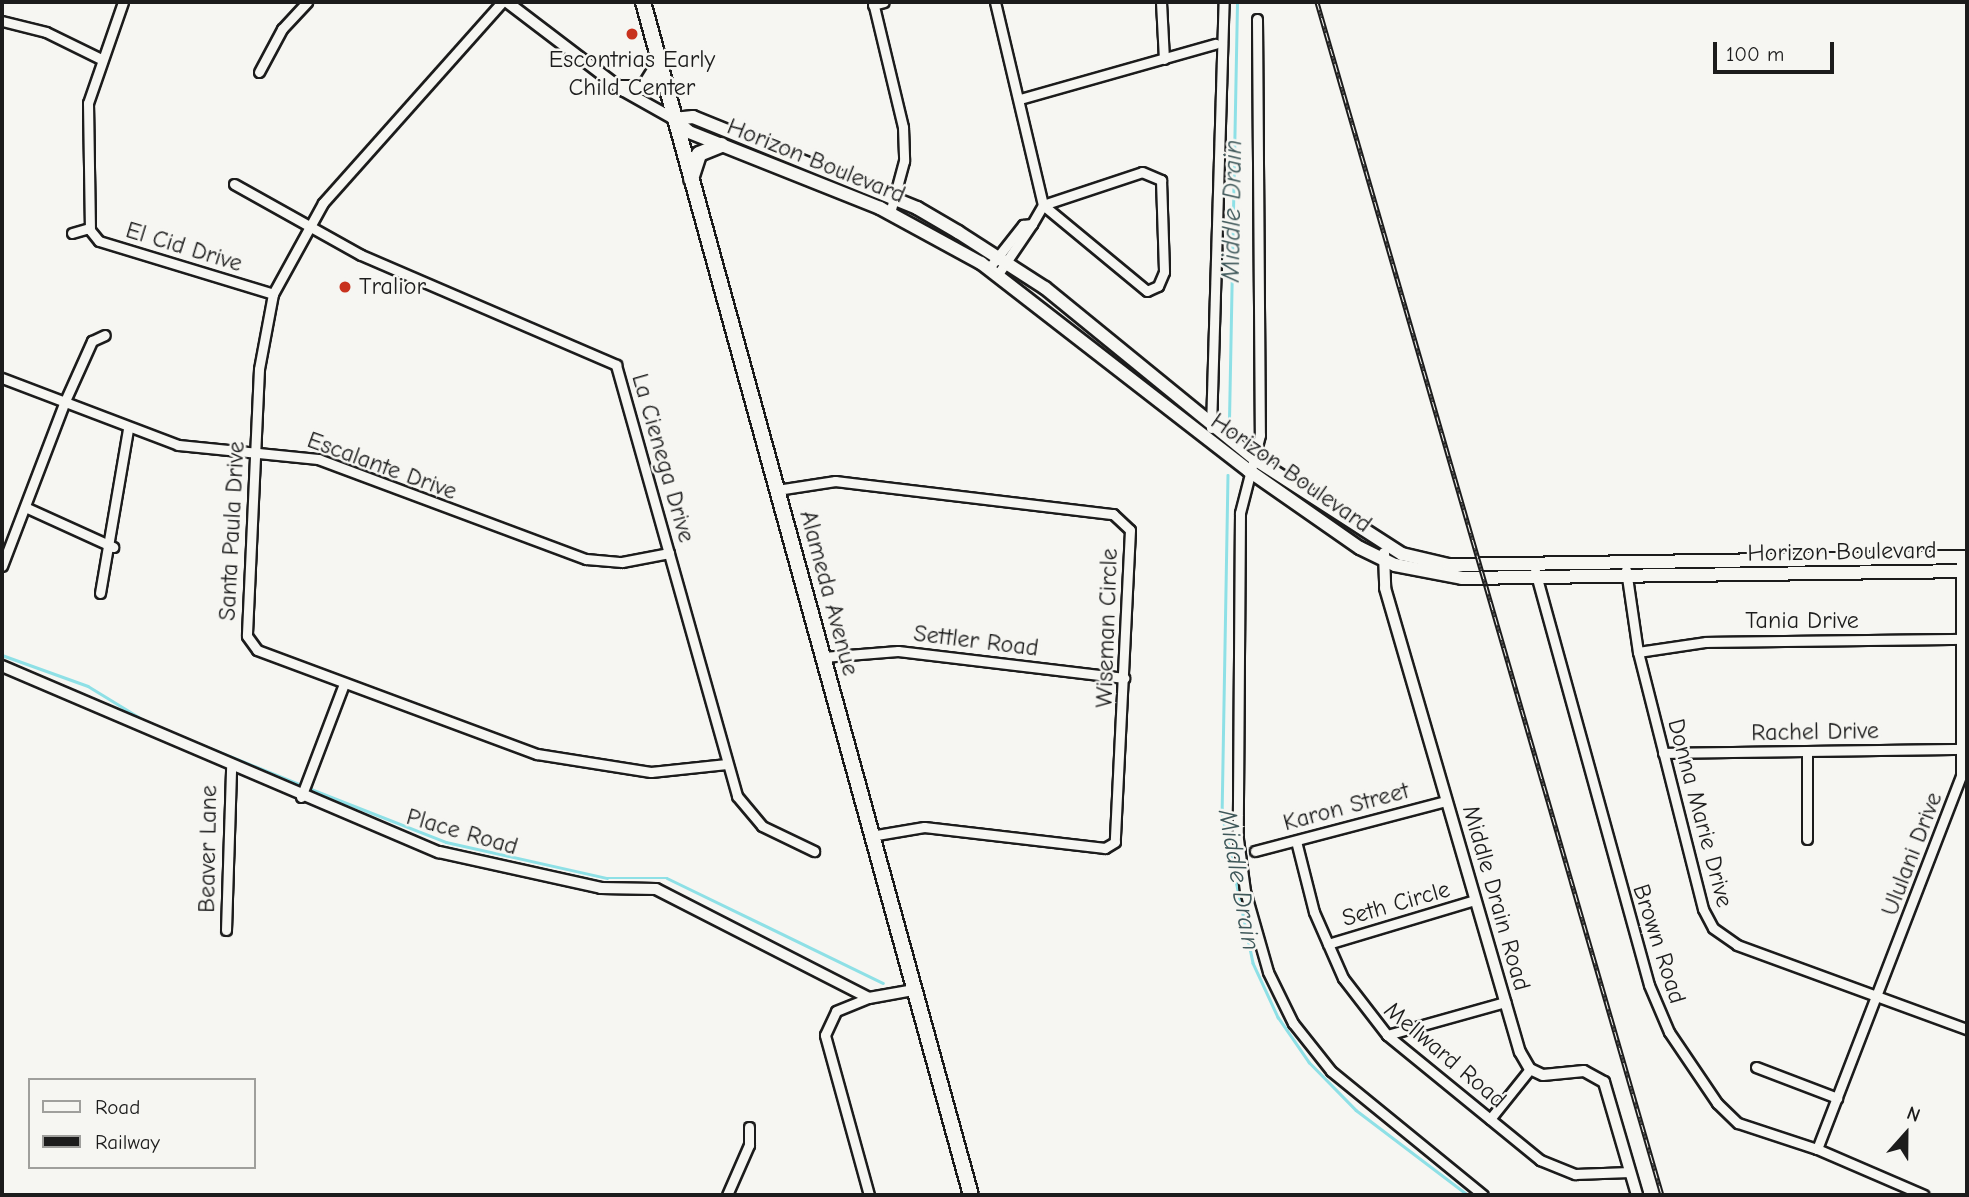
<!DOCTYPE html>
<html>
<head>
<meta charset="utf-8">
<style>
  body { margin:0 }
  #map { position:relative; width:1969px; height:1197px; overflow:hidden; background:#f6f6f2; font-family:"Comic Neue",sans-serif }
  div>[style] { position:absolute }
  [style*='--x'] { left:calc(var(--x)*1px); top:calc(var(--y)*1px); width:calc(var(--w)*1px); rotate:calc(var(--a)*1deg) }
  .stream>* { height:2.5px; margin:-1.25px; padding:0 1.25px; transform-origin:1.25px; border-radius:1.25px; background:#8ee0e6 }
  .roads { filter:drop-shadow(2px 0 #1c1c1c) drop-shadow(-2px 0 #1c1c1c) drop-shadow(0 2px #1c1c1c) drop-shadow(0 -2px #1c1c1c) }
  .minor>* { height:9px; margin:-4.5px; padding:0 4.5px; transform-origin:4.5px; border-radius:4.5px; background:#f6f6f2 }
  .tertiary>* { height:10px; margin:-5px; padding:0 5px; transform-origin:5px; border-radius:5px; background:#f6f6f2 }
  .secondary>* { height:12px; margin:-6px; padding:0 6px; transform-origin:6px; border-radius:6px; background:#f6f6f2 }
  .primary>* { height:14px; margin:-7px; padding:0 7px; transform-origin:7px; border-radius:7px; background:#f6f6f2 }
  .rail>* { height:5px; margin-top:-2.5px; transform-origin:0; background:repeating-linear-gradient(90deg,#f6f6f2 0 8px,#1c1c1c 0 16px); box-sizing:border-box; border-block:2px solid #1c1c1c }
  .dots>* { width:19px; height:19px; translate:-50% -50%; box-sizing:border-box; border:4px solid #f6f6f2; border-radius:50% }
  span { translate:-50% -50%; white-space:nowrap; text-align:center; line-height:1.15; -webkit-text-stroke:5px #f6f6f2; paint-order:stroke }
  .poi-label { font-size:24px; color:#1c1c1c }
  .left { translate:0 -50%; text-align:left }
  .street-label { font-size:24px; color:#1c1c1c }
  .water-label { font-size:26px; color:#3e5759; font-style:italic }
  .frame { position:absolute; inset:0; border:4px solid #1c1c1c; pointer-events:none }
  .legend { position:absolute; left:28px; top:1078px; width:228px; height:91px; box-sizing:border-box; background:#f6f6f2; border:2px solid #9f9f9c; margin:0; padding:9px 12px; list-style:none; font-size:21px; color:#1c1c1c }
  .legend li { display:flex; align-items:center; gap:14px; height:35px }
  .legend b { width:35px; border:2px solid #9f9f9c }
  .north { position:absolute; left:1871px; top:1099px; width:70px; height:70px; -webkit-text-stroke:5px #f6f6f2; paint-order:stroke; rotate:21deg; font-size:19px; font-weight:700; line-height:28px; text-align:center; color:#1c1c1c }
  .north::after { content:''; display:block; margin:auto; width:24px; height:32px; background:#1c1c1c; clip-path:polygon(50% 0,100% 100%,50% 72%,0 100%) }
  .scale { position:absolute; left:1713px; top:42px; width:121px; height:32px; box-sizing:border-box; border:4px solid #1c1c1c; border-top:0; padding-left:9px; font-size:21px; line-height:24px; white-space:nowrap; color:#1c1c1c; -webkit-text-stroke:5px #f6f6f2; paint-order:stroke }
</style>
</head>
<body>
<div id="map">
  <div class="stream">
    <i style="--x:1229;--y:420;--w:418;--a:-88.9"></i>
    <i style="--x:1228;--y:475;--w:338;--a:91"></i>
    <i style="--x:1222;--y:813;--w:153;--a:78.3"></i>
    <i style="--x:1253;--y:963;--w:60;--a:65.2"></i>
    <i style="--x:1278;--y:1017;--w:55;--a:55.4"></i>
    <i style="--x:1309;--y:1062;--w:67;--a:45.6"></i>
    <i style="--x:1356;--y:1110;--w:141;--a:37.2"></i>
    <i style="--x:2;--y:655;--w:91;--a:19.8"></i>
    <i style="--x:88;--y:686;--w:69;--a:31.4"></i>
    <i style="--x:153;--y:725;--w:157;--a:22"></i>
    <i style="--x:311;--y:789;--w:145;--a:21.4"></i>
    <i style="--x:446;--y:842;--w:165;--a:12.6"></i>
    <i style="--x:607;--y:878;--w:60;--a:0"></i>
    <i style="--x:667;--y:878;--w:240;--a:25.9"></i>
  </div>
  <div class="roads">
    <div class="minor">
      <i style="--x:123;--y:2;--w:107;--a:109.1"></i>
      <i style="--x:88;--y:103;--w:127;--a:89.1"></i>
      <i style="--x:90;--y:230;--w:14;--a:51"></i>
      <i style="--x:99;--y:241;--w:182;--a:16.9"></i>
      <i style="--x:502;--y:2;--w:269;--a:131.7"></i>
      <i style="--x:323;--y:203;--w:104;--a:118.8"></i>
      <i style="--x:273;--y:294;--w:76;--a:100.6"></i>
      <i style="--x:259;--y:369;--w:267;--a:92.6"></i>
      <i style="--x:247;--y:636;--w:17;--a:54"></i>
      <i style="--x:257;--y:650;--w:299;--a:20.4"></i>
      <i style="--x:537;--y:754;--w:115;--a:9"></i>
      <i style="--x:651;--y:772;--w:76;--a:-6"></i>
      <i style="--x:873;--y:2;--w:129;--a:76.5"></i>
      <i style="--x:903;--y:127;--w:34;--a:88"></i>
      <i style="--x:904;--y:161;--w:54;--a:105.1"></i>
      <i style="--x:995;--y:2;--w:209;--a:76.7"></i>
      <i style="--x:1043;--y:205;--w:22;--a:120"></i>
      <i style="--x:1161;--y:2;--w:57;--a:87"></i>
      <i style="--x:873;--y:5;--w:11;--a:-15"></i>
      <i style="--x:1257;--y:19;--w:416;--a:89.6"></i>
      <i style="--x:1260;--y:435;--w:81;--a:104.4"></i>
      <i style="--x:1240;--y:513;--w:326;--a:90.4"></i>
      <i style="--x:1238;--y:839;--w:52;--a:82.3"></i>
      <i style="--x:1245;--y:891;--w:84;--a:74.1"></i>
      <i style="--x:1268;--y:972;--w:57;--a:63.9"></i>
      <i style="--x:1293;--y:1023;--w:61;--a:51.6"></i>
      <i style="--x:1331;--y:1071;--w:196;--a:39.2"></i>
      <i style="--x:2;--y:21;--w:45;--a:14"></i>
      <i style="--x:46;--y:32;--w:61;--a:26.1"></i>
      <i style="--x:259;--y:72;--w:49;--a:-61.9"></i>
      <i style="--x:282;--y:29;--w:37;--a:-47"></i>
      <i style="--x:1020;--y:99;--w:203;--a:-15.8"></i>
      <i style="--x:1142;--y:172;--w:21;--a:23"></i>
      <i style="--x:1161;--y:180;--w:92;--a:88.1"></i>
      <i style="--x:1164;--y:272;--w:15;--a:113"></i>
      <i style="--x:1158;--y:286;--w:12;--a:156"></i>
      <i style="--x:1147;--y:291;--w:135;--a:-140.4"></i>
      <i style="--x:1043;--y:205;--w:104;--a:-18.4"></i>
      <i style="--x:234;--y:184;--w:145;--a:29.2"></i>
      <i style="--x:361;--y:255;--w:278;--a:23.3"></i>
      <i style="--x:616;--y:365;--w:448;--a:74.3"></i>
      <i style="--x:737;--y:796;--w:39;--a:50"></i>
      <i style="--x:762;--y:826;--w:58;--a:25.7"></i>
      <i style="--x:72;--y:233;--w:18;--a:-16"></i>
      <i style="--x:989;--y:268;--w:55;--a:-51.7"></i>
      <i style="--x:1023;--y:225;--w:9;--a:-6"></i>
      <i style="--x:1032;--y:224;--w:60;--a:124.2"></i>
      <i style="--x:2;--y:378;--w:188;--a:20.8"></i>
      <i style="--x:178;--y:445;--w:141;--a:5.7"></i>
      <i style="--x:318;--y:459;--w:286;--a:20.5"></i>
      <i style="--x:586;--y:559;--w:36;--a:5"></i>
      <i style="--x:622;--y:562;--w:48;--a:-10.8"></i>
      <i style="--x:1211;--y:428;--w:426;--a:-88.3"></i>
      <i style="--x:777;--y:490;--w:59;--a:-8.8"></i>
      <i style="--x:835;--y:481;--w:33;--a:7"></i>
      <i style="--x:868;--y:485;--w:247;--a:6.8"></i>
      <i style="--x:1113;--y:514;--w:23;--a:43"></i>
      <i style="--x:1130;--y:530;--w:312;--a:92.8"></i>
      <i style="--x:1115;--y:842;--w:12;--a:149"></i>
      <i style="--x:1105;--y:848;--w:182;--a:-173.4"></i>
      <i style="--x:924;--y:827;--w:54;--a:170.4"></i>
      <i style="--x:25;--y:507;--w:97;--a:24.4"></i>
      <i style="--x:2;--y:566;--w:177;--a:-69.1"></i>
      <i style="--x:65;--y:401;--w:66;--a:-65.8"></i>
      <i style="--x:92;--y:341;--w:14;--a:-25"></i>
      <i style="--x:1626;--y:570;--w:83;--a:81.7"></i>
      <i style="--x:1638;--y:652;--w:265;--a:75.8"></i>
      <i style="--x:1703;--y:909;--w:21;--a:62"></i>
      <i style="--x:1713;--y:928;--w:29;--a:35"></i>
      <i style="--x:1737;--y:945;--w:245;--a:20.1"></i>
      <i style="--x:1535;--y:571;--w:429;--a:74.6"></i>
      <i style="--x:1649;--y:985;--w:51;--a:66.9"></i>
      <i style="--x:1669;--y:1032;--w:86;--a:55.9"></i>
      <i style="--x:1717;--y:1103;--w:29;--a:44"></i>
      <i style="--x:1738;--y:1123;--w:83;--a:18.2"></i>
      <i style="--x:1817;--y:1149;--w:116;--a:23.3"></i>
      <i style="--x:100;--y:593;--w:166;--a:-80.3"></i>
      <i style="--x:1638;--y:652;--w:69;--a:-8.4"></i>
      <i style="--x:1706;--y:642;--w:261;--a:-0.7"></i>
      <i style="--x:823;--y:657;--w:75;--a:-4.6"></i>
      <i style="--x:898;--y:651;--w:228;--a:6.8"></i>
      <i style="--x:1663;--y:753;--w:304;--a:-0.8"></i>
      <i style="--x:301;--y:797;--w:121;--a:-69.2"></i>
      <i style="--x:1807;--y:839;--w:88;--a:-90"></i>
      <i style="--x:1296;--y:841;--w:73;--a:75.8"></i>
      <i style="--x:1314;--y:912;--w:72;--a:66.3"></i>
      <i style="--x:1343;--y:978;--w:72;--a:52.3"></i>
      <i style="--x:1387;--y:1035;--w:198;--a:39.2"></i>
      <i style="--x:1540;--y:1160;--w:38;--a:22"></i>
      <i style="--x:1575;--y:1174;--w:55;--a:-2.1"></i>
      <i style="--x:1255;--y:851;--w:197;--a:-14.7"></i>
      <i style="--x:226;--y:930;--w:162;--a:-88.2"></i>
      <i style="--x:1328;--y:944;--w:153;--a:-16.7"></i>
      <i style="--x:1387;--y:1035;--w:123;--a:-15.6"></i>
      <i style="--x:1756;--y:1067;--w:87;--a:20.9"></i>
      <i style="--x:1490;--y:1119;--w:64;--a:-51.3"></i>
      <i style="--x:1817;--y:1149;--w:401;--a:-68.9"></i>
      <i style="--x:1961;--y:775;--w:218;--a:-90"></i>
      <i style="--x:727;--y:1195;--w:55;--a:-66.3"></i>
      <i style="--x:749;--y:1145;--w:18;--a:-90"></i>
      <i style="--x:869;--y:1195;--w:166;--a:-105.4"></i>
      <i style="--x:825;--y:1035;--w:26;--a:-65"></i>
      <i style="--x:836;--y:1011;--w:35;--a:-22"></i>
    </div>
    <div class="tertiary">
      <i style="--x:507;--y:2;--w:147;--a:37.3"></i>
      <i style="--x:624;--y:91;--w:57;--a:29.2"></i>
      <i style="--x:1384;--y:553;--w:35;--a:88"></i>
      <i style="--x:1385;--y:588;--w:483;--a:73.8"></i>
      <i style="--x:1520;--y:1052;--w:20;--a:60"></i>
      <i style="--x:1530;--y:1069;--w:14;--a:25"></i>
      <i style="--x:1543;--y:1075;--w:41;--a:-5.6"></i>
      <i style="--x:1584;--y:1071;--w:23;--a:29"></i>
      <i style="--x:1604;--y:1082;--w:118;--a:73.7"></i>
      <i style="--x:2;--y:666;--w:475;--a:23.1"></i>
      <i style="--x:439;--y:852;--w:166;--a:12.5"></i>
      <i style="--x:601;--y:888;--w:55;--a:1"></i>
      <i style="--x:656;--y:889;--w:239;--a:27.1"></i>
      <i style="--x:869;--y:998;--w:46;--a:-10.1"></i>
    </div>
    <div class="secondary">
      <i style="--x:674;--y:119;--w:20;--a:41"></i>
      <i style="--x:689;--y:132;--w:206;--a:21.7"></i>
      <i style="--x:880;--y:208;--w:115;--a:28.6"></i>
      <i style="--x:981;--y:263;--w:338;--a:37.8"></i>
      <i style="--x:1248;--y:470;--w:136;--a:34.9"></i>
      <i style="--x:1360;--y:548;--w:39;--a:26"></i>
      <i style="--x:1395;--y:565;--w:68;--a:11"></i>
      <i style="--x:1462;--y:578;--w:505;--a:-0.79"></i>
      <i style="--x:674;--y:119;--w:19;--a:-6"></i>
      <i style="--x:693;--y:117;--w:242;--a:22.1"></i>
      <i style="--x:917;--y:208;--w:48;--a:30.3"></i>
      <i style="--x:958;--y:232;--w:103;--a:32.8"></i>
      <i style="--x:1045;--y:288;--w:272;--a:39.2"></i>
      <i style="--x:1256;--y:460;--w:174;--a:32.8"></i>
      <i style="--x:1402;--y:554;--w:47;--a:13.4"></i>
      <i style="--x:1448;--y:565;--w:519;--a:-0.88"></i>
    </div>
    <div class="primary">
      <i style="--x:643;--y:2;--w:1237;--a:74.63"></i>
      <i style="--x:620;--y:88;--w:24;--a:0"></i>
      <i style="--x:644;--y:88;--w:28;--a:-58"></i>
      <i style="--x:691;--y:179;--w:26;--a:-72"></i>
      <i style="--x:699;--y:154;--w:24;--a:-22"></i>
    </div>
  </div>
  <div class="rail">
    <i style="--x:1317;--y:2;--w:1242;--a:73.87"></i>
  </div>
  <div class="dots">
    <i style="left:632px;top:34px;background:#c8321e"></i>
    <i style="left:345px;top:287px;background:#c8321e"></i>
  </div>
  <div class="poi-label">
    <span style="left:632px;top:74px">Escontrias Early<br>Child Center</span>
    <span class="left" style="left:359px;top:287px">Tralior</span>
  </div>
  <div class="street-label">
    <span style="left:816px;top:161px;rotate:22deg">Horizon Boulevard</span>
    <span style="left:184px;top:247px;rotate:17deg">El Cid Drive</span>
    <span style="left:663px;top:458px;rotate:74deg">La Cienega Drive</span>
    <span style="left:382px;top:466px;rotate:20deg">Escalante Drive</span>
    <span style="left:1291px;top:473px;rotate:35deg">Horizon Boulevard</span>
    <span style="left:232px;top:531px;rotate:-87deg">Santa Paula Drive</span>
    <span style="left:1842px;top:552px;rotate:-1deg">Horizon Boulevard</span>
    <span style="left:829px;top:593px;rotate:75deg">Alameda Avenue</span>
    <span style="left:1802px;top:621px">Tania Drive</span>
    <span style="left:1107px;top:628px;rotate:-88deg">Wiseman Circle</span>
    <span style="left:976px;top:641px;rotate:7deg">Settler Road</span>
    <span style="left:1815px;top:732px;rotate:-1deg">Rachel Drive</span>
    <span style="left:1346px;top:807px;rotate:-15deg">Karon Street</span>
    <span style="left:1700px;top:813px;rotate:75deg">Donna Marie Drive</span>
    <span style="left:462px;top:832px;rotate:16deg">Place Road</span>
    <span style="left:208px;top:849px;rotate:-89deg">Beaver Lane</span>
    <span style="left:1912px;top:854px;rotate:-69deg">Ululani Drive</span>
    <span style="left:1496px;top:898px;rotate:74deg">Middle Drain Road</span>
    <span style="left:1396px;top:904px;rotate:-16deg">Seth Circle</span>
    <span style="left:1659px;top:944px;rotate:72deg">Brown Road</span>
    <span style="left:1445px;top:1055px;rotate:40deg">Mellward Road</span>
  </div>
  <div class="water-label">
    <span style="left:1233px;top:211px;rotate:-89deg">Middle Drain</span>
    <span style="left:1238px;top:880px;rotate:80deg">Middle Drain</span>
  </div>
  <div class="frame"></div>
  <ul class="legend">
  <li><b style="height:9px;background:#f6f6f2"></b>Road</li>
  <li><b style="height:9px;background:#1c1c1c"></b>Railway</li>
  </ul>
  <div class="north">N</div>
  <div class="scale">100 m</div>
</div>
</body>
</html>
